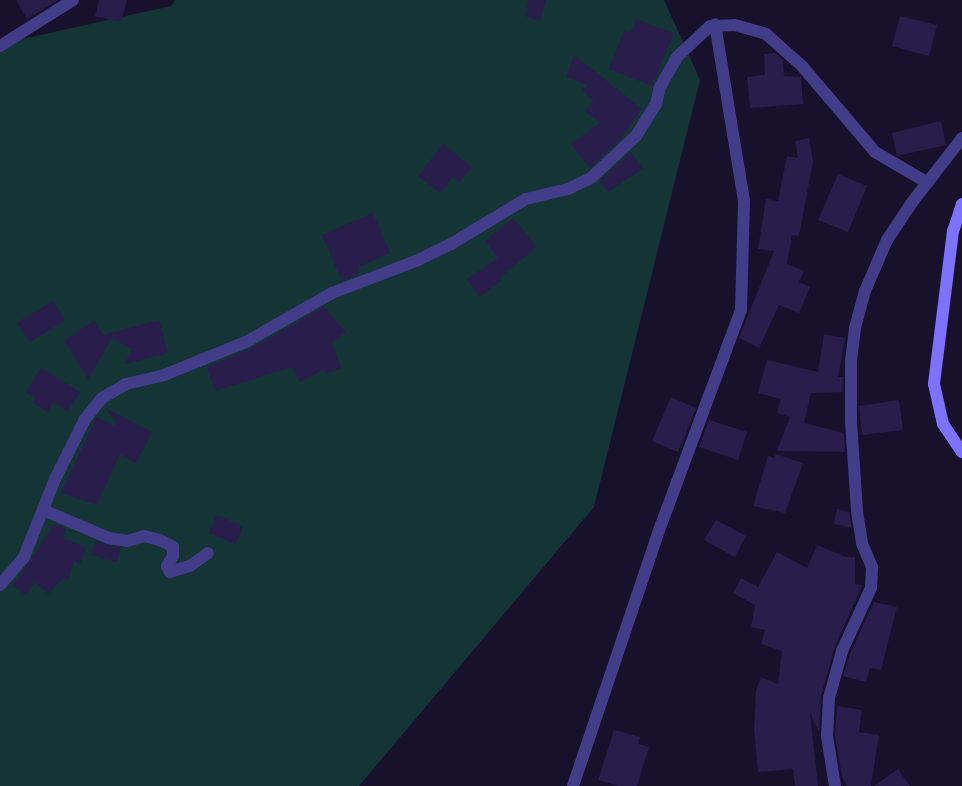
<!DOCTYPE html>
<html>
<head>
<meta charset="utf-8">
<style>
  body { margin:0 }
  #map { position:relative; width:962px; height:786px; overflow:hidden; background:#17112b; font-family:Figtree,sans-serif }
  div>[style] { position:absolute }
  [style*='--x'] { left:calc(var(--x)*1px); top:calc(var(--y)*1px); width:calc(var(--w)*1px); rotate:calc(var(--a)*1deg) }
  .green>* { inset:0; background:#143435 }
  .building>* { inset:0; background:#291d4c }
  .minor>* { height:12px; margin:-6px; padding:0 6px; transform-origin:6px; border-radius:6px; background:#433c89 }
  .secondary>* { height:12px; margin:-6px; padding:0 6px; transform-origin:6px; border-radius:6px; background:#7d72fe }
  span { translate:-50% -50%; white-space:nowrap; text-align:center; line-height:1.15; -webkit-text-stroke:4px #17112b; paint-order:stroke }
</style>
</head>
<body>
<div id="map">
  <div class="green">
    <i style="clip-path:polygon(175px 0,664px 0,700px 80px,594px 507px,359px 786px,0 786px,0 44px,171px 6px)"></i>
  </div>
  <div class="building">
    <i style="clip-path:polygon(16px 0,58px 0,27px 19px)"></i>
    <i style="clip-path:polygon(99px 0,127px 0,121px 22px,95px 16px)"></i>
    <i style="clip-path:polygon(529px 0,546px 0,540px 21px,525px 16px)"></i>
    <i style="clip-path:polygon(900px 16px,937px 25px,929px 56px,892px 46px)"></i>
    <i style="clip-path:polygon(636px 19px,674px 33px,652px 86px,609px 69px,624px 31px,630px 33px)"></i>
    <i style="clip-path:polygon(775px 53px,783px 60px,784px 76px,801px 77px,803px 104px,750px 108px,747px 77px,765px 75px,764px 54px)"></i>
    <i style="clip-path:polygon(574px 55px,642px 109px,621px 139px,590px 168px,571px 144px,600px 123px,585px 111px,594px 100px,582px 91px,587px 85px,566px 77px)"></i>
    <i style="clip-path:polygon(941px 121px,946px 145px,897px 156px,892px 133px)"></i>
    <i style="clip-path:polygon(809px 138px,813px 161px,799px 236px,792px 235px,787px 264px,804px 271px,799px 282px,810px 287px,799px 313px,779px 305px,759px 348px,739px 338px,774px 251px,758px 249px,766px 199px,778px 201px,787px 156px,798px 158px,795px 141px)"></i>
    <i style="clip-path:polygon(443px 144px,472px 167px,459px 182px,453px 177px,440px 193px,418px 176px)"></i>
    <i style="clip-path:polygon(631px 152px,643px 168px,608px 192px,600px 181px)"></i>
    <i style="clip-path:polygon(838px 174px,867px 186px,848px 232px,818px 220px)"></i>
    <i style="clip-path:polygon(373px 213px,390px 253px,358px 267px,360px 273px,342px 281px,322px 235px)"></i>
    <i style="clip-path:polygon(513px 218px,537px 247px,499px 278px,501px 281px,479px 297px,467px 279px,498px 258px,485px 241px)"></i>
    <i style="clip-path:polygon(53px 301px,65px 320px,30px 342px,17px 323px)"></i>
    <i style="clip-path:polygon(324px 307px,346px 332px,332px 343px,341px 368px,326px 374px,324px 369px,300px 382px,292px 367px,215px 391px,207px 367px,250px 349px)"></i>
    <i style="clip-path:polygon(159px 320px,168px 353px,125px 364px,132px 349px,112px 338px,88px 379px,64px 340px,94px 321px,103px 335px)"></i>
    <i style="clip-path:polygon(824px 334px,845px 338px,838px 377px,843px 377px,843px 392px,811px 393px,804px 423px,844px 433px,845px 452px,777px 451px,790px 417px,777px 413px,781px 399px,758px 393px,767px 360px,818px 372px)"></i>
    <i style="clip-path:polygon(41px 368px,80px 392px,68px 411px,53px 402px,48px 412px,33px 403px,35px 398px,26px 392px)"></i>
    <i style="clip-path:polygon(671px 397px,696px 408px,678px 452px,652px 441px)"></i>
    <i style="clip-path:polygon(899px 400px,903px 430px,862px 435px,859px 406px)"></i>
    <i style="clip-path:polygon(106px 408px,152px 432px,136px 463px,120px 454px,97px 505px,61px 493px,95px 420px,97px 417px,114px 426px,116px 423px)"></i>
    <i style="clip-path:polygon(709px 420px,747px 432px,738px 460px,699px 447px)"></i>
    <i style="clip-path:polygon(776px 454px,803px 463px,785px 513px,753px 506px,768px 456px,774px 458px)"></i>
    <i style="clip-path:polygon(837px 509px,849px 512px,852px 528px,834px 524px)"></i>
    <i style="clip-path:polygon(217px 515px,243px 527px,236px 544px,209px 533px)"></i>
    <i style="clip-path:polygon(716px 520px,746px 536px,735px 557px,704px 540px)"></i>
    <i style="clip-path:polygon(54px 524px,66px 528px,63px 538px,86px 548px,80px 564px,74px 561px,68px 579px,63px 578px,48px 594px,35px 582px,26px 595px,13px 586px)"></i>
    <i style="clip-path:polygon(95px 541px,121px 548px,117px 562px,91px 555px)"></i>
    <i style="clip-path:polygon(817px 545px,846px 557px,855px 557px,855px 584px,862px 585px,834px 649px,821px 696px,819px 732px,810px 713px,818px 786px,795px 786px,793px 769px,758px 772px,754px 729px,756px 691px,761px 677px,778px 684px,782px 651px,761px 644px,765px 630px,751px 627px,755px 605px,733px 593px,741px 578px,758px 587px,777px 552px,807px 568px)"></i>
    <i style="clip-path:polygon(874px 602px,897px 607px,881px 670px,870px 668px,866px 682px,843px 676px,850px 654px)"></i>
    <i style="clip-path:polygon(837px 706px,862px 710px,859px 732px,879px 735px,871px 786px,847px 786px,842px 776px,835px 736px)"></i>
    <i style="clip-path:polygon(614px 730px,640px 737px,638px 744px,649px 747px,637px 786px,618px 786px,598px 780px)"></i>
    <i style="clip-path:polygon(898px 769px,910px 786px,874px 786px)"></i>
  </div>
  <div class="minor">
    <i style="--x:0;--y:46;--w:86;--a:-32.2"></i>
    <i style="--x:43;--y:510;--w:72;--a:23"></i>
    <i style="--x:109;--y:538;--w:18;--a:9"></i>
    <i style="--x:127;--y:541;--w:18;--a:-16"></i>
    <i style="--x:144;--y:536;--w:16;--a:14"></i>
    <i style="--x:160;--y:540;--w:15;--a:28"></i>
    <i style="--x:173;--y:547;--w:9;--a:90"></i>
    <i style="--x:173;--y:556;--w:12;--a:121"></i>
    <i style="--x:167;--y:566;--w:7;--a:63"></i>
    <i style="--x:170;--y:572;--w:21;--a:-17"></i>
    <i style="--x:190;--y:566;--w:22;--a:-36"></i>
    <i style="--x:0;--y:585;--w:37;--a:-49"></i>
    <i style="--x:24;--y:557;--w:84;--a:-68.3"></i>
    <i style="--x:55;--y:479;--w:67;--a:-63.4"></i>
    <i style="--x:85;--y:419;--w:27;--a:-51"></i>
    <i style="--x:102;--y:398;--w:28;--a:-30"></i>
    <i style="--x:126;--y:384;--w:39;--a:-13"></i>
    <i style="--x:164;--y:375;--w:88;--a:-21.9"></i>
    <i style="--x:246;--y:342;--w:99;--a:-29.7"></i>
    <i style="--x:332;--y:293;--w:90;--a:-20.9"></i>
    <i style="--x:416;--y:261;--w:39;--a:-26"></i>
    <i style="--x:451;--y:244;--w:87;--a:-31"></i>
    <i style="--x:526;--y:199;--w:43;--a:-13.4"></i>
    <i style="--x:568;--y:189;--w:25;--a:-26"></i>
    <i style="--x:591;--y:178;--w:62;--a:-43"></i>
    <i style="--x:636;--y:136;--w:38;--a:-58"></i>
    <i style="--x:656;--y:104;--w:17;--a:-77"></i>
    <i style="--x:660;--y:87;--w:34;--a:-60"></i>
    <i style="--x:677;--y:57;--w:45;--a:-43.2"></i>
    <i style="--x:710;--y:26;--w:25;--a:-2"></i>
    <i style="--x:735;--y:25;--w:32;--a:16"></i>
    <i style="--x:766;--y:34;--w:48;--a:41.6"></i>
    <i style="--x:802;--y:66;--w:113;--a:49.7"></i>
    <i style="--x:875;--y:152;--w:61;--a:30.3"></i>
    <i style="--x:573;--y:786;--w:275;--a:-71.4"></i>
    <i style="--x:661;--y:525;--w:229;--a:-69.6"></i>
    <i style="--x:741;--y:310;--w:109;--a:-88.4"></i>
    <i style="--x:744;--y:201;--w:179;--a:-99.3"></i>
    <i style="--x:835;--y:786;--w:51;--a:-99.1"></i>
    <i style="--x:827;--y:736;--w:38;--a:-87"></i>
    <i style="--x:829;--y:698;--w:49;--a:-74.5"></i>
    <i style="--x:842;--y:651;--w:69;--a:-65.3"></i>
    <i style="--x:871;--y:588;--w:21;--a:-87"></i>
    <i style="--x:872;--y:567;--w:26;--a:-113"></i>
    <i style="--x:862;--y:543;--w:33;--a:-99"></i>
    <i style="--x:857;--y:510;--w:89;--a:-93.9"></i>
    <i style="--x:851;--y:421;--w:60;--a:-90"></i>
    <i style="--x:851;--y:361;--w:33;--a:-83"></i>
    <i style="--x:855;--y:328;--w:38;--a:-75"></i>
    <i style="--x:865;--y:291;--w:56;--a:-66.7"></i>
    <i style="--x:887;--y:240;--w:47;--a:-56.3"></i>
    <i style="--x:913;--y:201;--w:80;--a:-52.1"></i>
  </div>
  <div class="secondary">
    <i style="--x:962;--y:204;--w:28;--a:108"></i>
    <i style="--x:953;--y:231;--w:154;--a:97.1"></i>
    <i style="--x:934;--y:384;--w:41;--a:77.3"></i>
    <i style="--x:943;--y:424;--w:34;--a:56"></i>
  </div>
</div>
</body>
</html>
